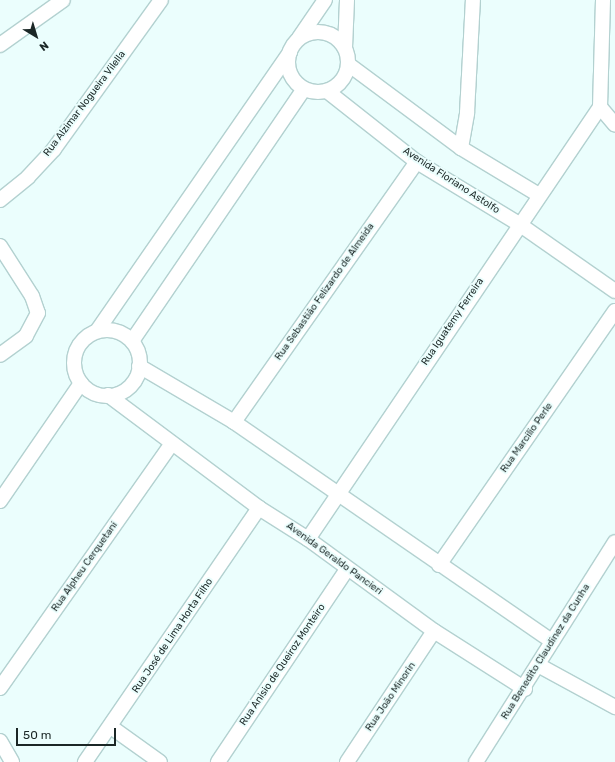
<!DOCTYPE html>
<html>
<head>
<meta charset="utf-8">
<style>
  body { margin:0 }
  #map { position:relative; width:615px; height:762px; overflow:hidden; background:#ebfefd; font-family:Rubik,sans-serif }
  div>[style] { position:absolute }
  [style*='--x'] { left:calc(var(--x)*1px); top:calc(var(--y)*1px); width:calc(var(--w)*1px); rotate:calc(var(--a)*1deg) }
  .roads { filter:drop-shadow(1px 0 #b3d1d0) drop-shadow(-1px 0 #b3d1d0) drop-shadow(0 1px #b3d1d0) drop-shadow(0 -1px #b3d1d0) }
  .street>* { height:14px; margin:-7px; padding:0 7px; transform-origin:7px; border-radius:7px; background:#fff }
  .street>.ring { margin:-7px; padding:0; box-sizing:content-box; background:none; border:14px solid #fff; border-radius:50% }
  span { translate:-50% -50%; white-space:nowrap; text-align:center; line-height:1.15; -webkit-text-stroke:4px #ebfefd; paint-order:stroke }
  .street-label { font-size:10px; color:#1b2726 }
  .north { position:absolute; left:16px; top:16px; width:40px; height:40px; -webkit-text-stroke:3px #ebfefd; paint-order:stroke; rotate:142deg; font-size:11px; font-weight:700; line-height:16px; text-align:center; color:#1b2726 }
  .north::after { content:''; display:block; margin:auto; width:14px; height:18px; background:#1b2726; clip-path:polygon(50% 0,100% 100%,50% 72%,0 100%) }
  .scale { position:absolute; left:16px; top:728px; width:100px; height:18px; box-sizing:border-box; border:2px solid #1b2726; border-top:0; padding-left:5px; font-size:12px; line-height:14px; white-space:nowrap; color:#1b2726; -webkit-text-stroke:3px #ebfefd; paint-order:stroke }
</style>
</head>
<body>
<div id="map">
  <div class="roads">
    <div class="street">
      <i style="--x:603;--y:0;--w:107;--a:91.6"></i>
      <i style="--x:600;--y:107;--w:23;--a:50"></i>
      <i class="ring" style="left:288px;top:32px;width:46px;height:46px"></i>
      <i style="--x:299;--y:38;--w:46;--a:-55.6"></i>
      <i style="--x:0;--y:45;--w:77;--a:-35.5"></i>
      <i style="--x:345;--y:48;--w:48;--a:-87.6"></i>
      <i style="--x:348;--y:64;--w:141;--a:36.6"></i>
      <i style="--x:461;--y:148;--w:91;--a:31.1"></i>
      <i style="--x:327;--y:91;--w:115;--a:38.3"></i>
      <i style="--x:417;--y:162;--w:119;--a:31.3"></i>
      <i style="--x:519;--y:224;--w:117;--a:34.9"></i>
      <i style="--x:461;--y:148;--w:36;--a:-80"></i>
      <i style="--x:467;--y:113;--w:113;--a:-87"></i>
      <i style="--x:0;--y:200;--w:36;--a:-39"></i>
      <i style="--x:28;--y:177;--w:38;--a:-47"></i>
      <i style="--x:54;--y:149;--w:183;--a:-54.3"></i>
      <i style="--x:0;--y:246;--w:59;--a:57.4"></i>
      <i style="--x:32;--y:296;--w:18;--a:71"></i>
      <i style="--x:38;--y:313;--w:26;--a:118"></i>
      <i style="--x:26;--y:336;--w:32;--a:144"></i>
      <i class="ring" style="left:74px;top:330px;width:52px;height:52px"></i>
      <i style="--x:97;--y:331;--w:339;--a:-55.3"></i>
      <i style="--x:132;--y:341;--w:305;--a:-55.7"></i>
      <i style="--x:139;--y:366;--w:110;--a:30.5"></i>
      <i style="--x:234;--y:422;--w:385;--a:34.6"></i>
      <i style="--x:108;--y:395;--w:189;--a:36.8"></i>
      <i style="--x:259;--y:508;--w:58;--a:32.3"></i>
      <i style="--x:308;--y:539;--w:156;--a:36.1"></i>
      <i style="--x:434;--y:631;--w:108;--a:32.5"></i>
      <i style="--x:234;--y:422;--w:318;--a:-54.9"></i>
      <i style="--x:0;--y:501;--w:143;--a:-55.5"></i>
      <i style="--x:308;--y:539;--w:521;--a:-55.94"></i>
      <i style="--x:439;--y:565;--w:309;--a:-55.3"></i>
      <i style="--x:538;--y:665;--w:88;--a:28.6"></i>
      <i style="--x:0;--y:688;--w:297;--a:-54.9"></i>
      <i style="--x:111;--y:727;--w:60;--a:35.5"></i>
      <i style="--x:0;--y:741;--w:24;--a:60"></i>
      <i style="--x:85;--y:762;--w:308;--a:-55.6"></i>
      <i style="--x:218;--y:762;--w:232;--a:-56.2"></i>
      <i style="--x:347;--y:762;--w:157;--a:-56.4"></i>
      <i style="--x:476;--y:762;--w:260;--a:-57.7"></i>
    </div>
  </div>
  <div class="street-label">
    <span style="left:85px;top:104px;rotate:-53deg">Rua Alzimar Nogueira Vilella</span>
    <span style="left:451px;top:181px;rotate:33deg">Avenida Floriano Astolfo</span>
    <span style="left:325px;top:292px;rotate:-55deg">Rua Sebastião Felizardo de Almeida</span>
    <span style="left:453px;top:322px;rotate:-56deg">Rua Iguatemy Ferreira</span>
    <span style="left:527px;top:438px;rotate:-55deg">Rua Marcilio Perle</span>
    <span style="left:334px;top:559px;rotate:36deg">Avenida Geraldo Pancieri</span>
    <span style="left:85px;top:567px;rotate:-55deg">Rua Alpheu Cerquetani</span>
    <span style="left:173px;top:636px;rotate:-56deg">Rua José de Lima Horta Filho</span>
    <span style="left:546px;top:652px;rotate:-58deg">Rua Benedito Claudinez da Cunha</span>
    <span style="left:283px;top:665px;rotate:-56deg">Rua Anisio de Queiroz Monteiro</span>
    <span style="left:391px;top:697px;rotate:-56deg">Rua João Minorin</span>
  </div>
  <div class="north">N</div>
  <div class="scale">50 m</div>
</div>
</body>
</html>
